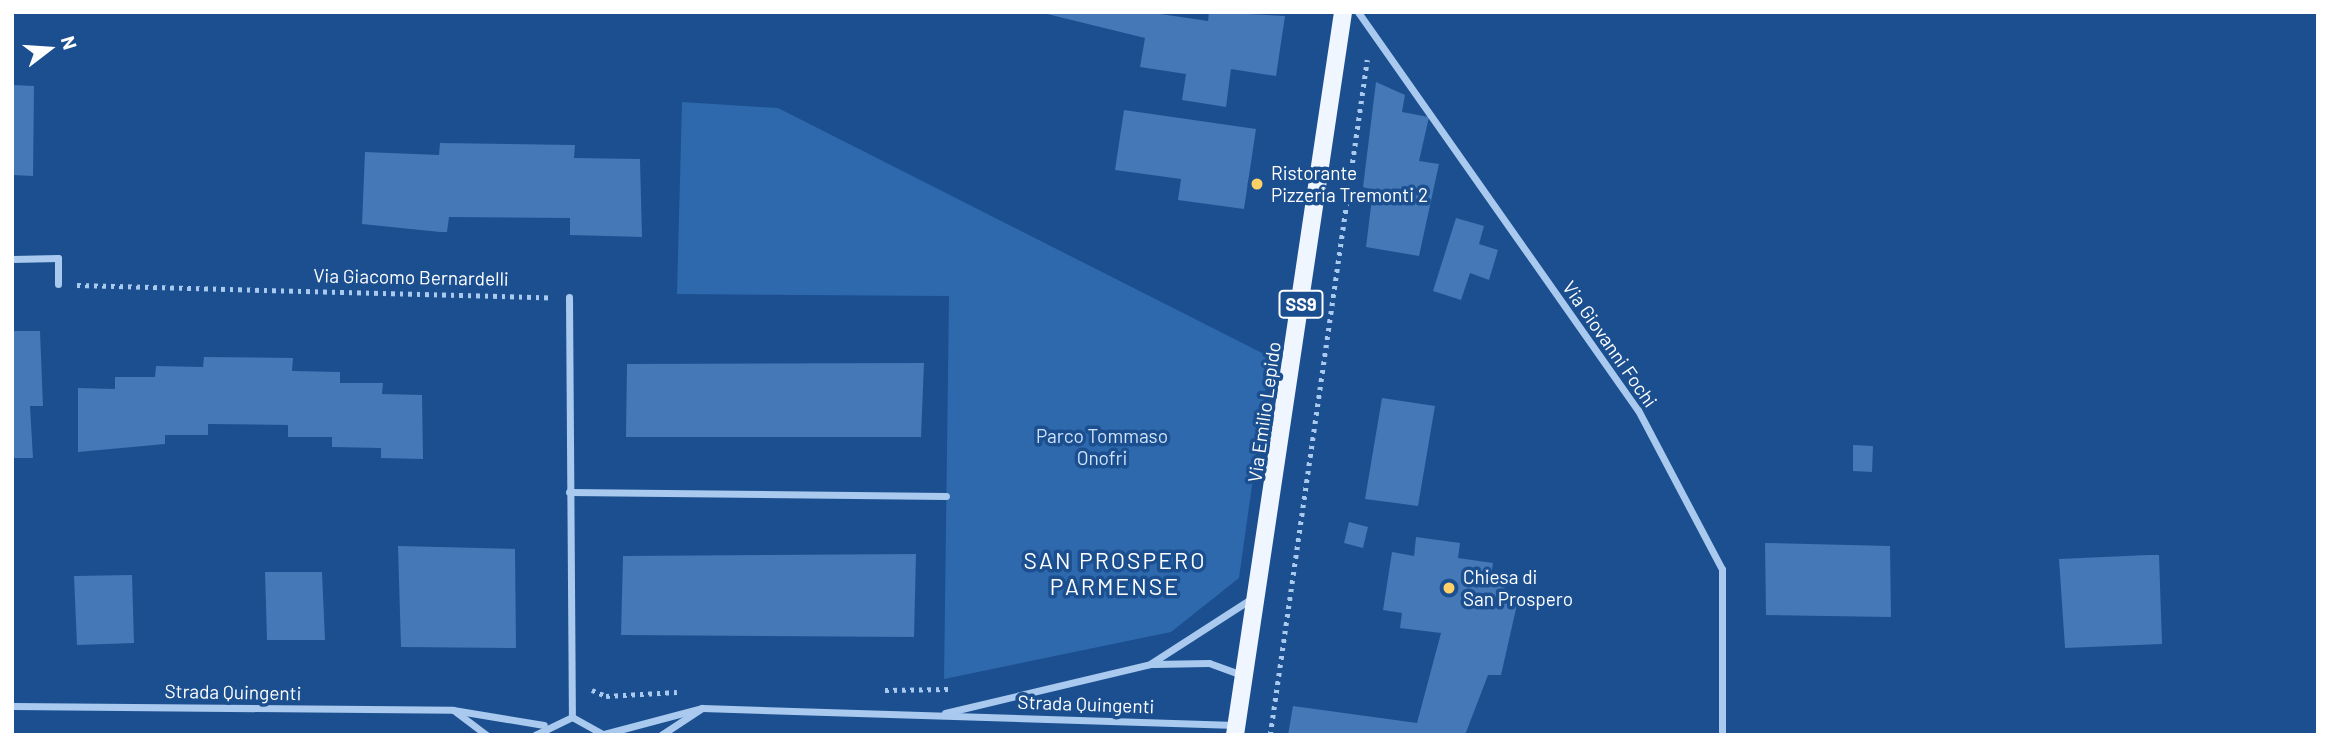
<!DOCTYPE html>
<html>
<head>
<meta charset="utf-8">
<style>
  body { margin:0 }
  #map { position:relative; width:2330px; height:747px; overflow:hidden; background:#1b4f8f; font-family:Barlow,sans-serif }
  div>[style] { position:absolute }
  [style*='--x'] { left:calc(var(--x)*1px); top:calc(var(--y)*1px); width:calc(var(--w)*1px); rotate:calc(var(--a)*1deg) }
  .green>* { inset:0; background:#2e69ad }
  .building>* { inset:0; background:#4478b7 }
  .path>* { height:4.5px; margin-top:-2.25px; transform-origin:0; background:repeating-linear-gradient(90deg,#a9c9ee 0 3.5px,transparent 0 8.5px) }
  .street>* { height:7px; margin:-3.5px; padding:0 3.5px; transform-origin:3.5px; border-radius:3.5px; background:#a9c9ee }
  .primary>* { height:18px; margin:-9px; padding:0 9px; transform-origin:9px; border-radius:9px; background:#f0f6ff }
  .dots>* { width:19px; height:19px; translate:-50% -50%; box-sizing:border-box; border:4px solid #1b4f8f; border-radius:50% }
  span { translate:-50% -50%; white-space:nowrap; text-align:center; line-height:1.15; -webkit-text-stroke:7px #1b4f8f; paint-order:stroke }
  .shield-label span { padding:2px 5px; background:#1b4f8f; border:2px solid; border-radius:5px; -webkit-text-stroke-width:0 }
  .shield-label { font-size:18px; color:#fff; font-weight:700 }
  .poi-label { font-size:19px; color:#fff }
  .left { translate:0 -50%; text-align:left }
  .street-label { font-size:19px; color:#fff }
  .park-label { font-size:19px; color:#cfe3fa }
  .quarter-label { font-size:23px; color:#fff; letter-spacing:2px }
  .frame { position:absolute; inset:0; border:14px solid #fff; pointer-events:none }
  .north { position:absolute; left:14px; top:14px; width:70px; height:70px; -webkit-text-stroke:5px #1b4f8f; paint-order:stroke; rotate:73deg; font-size:19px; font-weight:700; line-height:28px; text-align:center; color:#fff }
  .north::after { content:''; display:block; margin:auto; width:24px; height:32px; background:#fff; clip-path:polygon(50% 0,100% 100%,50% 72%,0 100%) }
</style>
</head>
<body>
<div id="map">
  <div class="green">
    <i style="clip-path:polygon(682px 102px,778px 108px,1270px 357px,1239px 578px,1171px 632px,944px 679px,949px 296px,677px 294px)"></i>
  </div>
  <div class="building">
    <i style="clip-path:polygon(1039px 12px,1147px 12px,1208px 21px,1209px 12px,1285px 16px,1276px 76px,1231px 69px,1226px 107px,1182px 100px,1186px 74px,1140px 67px,1145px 38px)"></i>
    <i style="clip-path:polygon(1376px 82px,1405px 95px,1402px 112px,1429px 117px,1419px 161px,1439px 164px,1419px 256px,1366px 247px,1373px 190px,1363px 187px)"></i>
    <i style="clip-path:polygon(12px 85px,34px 86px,33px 176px,12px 175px)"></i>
    <i style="clip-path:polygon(1124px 110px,1256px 129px,1244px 209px,1178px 200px,1181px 179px,1115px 170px)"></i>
    <i style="clip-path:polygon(440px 143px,575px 145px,574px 158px,640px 159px,642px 237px,570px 235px,570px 218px,449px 217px,447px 232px,440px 232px,362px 224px,365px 152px,439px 155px)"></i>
    <i style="clip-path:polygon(1456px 218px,1484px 226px,1479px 244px,1498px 250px,1489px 280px,1470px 273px,1461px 300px,1433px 291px)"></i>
    <i style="clip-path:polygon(12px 331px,40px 331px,43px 406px,30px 406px,33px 458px,12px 458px)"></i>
    <i style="clip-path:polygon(204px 357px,293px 358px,292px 371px,340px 372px,340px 383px,383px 383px,382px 394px,422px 395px,423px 459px,381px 458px,381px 448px,332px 447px,332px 437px,288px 437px,288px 425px,208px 424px,208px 435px,165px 435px,165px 444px,78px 452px,78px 388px,115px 389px,115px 377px,155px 377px,156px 366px,203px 367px)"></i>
    <i style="clip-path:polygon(924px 363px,921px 437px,626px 437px,627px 364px)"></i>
    <i style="clip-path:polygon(1382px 398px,1435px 406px,1418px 506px,1365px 499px)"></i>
    <i style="clip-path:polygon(1853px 445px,1873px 446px,1872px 472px,1853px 471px)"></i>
    <i style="clip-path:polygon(1349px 522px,1368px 527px,1363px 548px,1344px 543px)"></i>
    <i style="clip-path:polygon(1416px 537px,1460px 543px,1458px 558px,1493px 563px,1491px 576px,1518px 600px,1501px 675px,1488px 675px,1465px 735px,1288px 735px,1293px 706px,1417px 723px,1441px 633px,1400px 628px,1402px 613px,1383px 610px,1392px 552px,1414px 556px)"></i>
    <i style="clip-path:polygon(1765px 543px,1890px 546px,1891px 617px,1766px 615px)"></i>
    <i style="clip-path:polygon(398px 546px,515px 549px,516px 648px,401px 647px)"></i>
    <i style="clip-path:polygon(916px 554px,914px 637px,621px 635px,623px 556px)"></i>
    <i style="clip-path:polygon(2148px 555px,2159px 555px,2162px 644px,2065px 648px,2059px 559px)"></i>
    <i style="clip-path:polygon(265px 572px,322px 572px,325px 640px,267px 640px)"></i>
    <i style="clip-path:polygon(132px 575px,134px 643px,77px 645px,74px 576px)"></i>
  </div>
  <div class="path">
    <i style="--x:77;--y:285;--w:474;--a:1.5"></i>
    <i style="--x:592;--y:690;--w:15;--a:23"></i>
    <i style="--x:606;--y:696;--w:71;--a:-3.2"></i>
    <i style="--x:885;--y:690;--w:65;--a:-0.9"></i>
    <i style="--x:1270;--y:735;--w:682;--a:-81.82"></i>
  </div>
  <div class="street">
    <i style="--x:1358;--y:12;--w:487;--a:54.9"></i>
    <i style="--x:1638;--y:410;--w:180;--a:62.2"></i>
    <i style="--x:1722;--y:569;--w:166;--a:90"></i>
    <i style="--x:12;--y:259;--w:46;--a:-1.2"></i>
    <i style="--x:58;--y:258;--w:26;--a:90"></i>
    <i style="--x:569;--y:297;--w:420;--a:89.6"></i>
    <i style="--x:569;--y:492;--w:377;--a:0.6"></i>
    <i style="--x:1153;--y:664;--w:56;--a:-1"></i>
    <i style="--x:1209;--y:663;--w:37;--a:20"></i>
    <i style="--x:12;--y:706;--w:441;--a:0.5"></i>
    <i style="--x:453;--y:710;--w:92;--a:9.4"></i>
    <i style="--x:702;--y:708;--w:534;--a:1.82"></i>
    <i style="--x:456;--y:712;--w:39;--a:37"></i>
    <i style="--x:945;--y:713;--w:211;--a:-13.4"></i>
    <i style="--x:1150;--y:664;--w:120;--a:-32.8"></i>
    <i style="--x:604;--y:734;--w:101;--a:-14.9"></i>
    <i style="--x:702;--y:708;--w:49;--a:146.6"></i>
    <i style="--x:535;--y:735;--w:41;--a:-25.9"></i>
    <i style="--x:572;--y:717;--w:37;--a:29"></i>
  </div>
  <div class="primary">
    <i style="--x:1235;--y:735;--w:731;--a:-81.5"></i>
  </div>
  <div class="dots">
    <i style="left:1257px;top:184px;background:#ffd166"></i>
    <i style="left:1449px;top:588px;background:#ffd166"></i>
  </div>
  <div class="shield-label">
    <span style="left:1301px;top:304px">SS9</span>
  </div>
  <div class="poi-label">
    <span class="left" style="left:1271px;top:184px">Ristorante<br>Pizzeria Tremonti 2</span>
    <span class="left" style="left:1463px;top:588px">Chiesa di<br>San Prospero</span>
  </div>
  <div class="street-label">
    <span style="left:411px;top:277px;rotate:1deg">Via Giacomo Bernardelli</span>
    <span style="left:1610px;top:344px;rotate:55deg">Via Giovanni Fochi</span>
    <span style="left:1264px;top:412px;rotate:-82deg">Via Emilio Lepido</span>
    <span style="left:233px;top:692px;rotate:1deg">Strada Quingenti</span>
    <span style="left:1086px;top:704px;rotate:2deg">Strada Quingenti</span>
  </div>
  <div class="park-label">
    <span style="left:1102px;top:447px">Parco Tommaso<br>Onofri</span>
  </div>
  <div class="quarter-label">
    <span style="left:1115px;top:573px">SAN PROSPERO<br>PARMENSE</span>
  </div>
  <div class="frame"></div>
  <div class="north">N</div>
</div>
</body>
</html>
